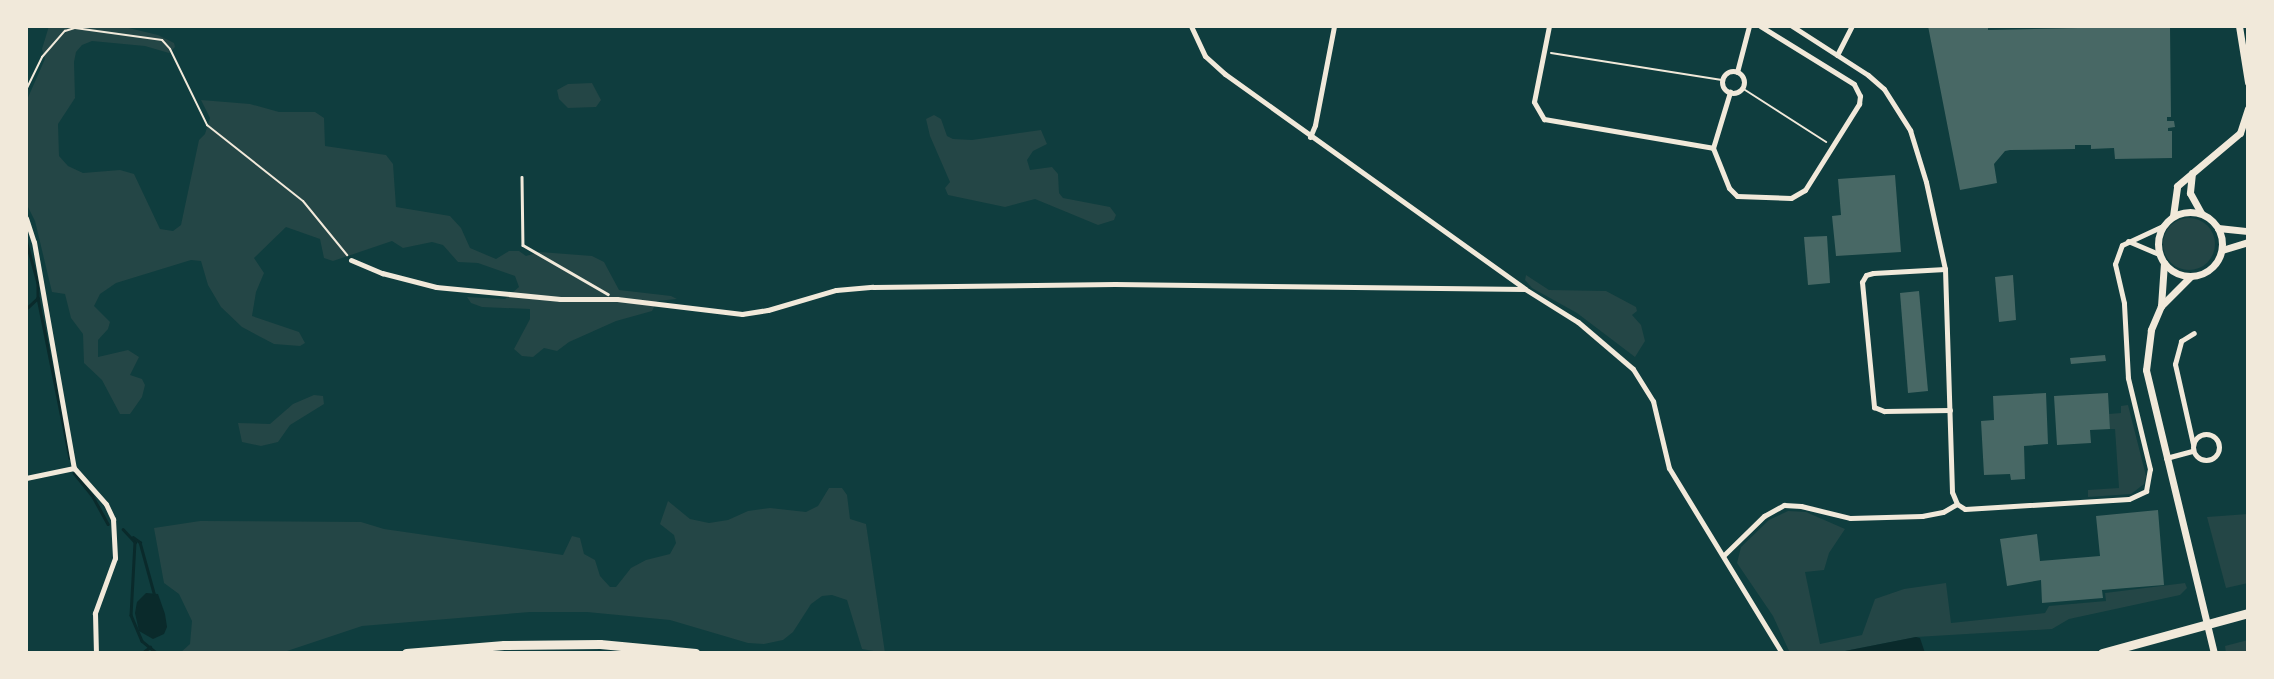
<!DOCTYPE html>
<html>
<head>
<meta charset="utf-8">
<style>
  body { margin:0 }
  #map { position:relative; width:2274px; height:679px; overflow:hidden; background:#0f3d3e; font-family:Barlow,sans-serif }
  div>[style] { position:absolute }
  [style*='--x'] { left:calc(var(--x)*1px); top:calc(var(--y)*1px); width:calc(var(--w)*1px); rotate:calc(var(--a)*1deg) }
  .green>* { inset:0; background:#244646 }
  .round { border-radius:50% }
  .water>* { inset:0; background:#0a2a2b }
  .stream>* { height:2.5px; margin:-1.25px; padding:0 1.25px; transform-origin:1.25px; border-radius:1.25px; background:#0a2a2b }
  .building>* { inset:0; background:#486865 }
  .path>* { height:2px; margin:-1px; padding:0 1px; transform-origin:1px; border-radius:1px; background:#f1e9da }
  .service>* { height:2.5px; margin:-1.25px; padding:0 1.25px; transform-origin:1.25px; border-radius:1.25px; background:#f1e9da }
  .minor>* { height:5px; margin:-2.5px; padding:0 2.5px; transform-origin:2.5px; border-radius:2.5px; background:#f1e9da }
  .minor>.ring { margin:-2.5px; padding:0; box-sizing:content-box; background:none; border:5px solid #f1e9da; border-radius:50% }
  .tertiary>* { height:7px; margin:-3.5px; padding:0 3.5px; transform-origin:3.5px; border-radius:3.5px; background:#f1e9da }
  .tertiary>.ring { margin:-3.5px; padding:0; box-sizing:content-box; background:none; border:7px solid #f1e9da; border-radius:50% }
  .trunk>* { height:9px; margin:-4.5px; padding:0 4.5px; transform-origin:4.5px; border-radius:4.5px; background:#f1e9da }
  span { translate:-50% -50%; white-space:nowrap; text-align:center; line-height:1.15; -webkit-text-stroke:4px #f1e9da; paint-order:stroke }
  .frame { position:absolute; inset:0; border:28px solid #f1e9da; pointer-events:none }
</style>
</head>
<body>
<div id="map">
  <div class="green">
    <i style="clip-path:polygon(49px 26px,120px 26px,158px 35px,174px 43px,175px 47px,169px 53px,145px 46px,92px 41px,82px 45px,76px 52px,74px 62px,75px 98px,58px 124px,59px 156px,68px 166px,83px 173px,120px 170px,134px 174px,160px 229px,173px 231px,181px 225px,199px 140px,205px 134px,210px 118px,201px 100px,250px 104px,279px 112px,315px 112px,324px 118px,325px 146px,386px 155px,393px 164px,396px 207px,450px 216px,461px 228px,470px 248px,496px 259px,509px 251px,519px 251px,526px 256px,540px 252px,592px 256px,604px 262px,619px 290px,671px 296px,677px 299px,657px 301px,652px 311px,616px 321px,569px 342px,557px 351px,544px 348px,533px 357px,522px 356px,514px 349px,530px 319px,530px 309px,482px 307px,471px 303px,467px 297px,505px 299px,519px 287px,515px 276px,478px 263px,458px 262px,443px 245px,432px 242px,403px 248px,392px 241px,333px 261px,324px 258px,320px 239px,286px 227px,254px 258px,264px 273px,256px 292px,252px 316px,299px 332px,305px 343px,300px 346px,274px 344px,242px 327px,221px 307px,208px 285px,201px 261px,191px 260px,116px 283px,100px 294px,94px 306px,110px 322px,108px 329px,98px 340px,98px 357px,128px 350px,139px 357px,130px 375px,142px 379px,145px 385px,142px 397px,130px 414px,120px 414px,102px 380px,84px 363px,83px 334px,71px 318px,65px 294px,52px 292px,35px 221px,26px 203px,26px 102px,45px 59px,42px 49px)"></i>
    <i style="clip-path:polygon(592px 83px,601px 100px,596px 107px,568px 108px,559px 99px,557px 90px,568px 84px)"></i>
    <i style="clip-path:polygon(934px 115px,941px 119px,947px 136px,953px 139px,972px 140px,1041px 130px,1047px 144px,1033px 151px,1027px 160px,1030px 170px,1052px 167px,1058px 174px,1059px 193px,1063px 198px,1110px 207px,1116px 215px,1114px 220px,1098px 225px,1035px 199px,1005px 207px,948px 195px,945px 188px,950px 182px,930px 136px,926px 119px)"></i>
    <i class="round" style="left:2163px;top:218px;width:52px;height:52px"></i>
    <i style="clip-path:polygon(1526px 275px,1549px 290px,1606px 291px,1636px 307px,1637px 311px,1632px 315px,1641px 325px,1645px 341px,1635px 357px,1577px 313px,1532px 288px,1525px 280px)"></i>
    <i style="clip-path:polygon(314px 395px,323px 396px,324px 404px,290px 425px,278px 442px,261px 446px,242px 442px,238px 423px,270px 424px,293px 404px)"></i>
    <i style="clip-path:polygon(2128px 405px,2146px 476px,2144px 484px,2131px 494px,2088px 497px,2088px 490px,2119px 488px,2115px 429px,2110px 429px,2109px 414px,2121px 413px,2121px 406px)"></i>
    <i style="clip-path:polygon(829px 488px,842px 488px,847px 495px,850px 519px,866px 524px,885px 653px,862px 649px,847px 600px,832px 595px,822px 596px,811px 604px,793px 632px,783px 640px,764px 644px,748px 643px,670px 620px,587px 612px,530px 612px,362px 626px,281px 653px,180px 653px,190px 644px,192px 621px,179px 594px,164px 583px,154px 528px,200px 521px,361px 522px,384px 529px,563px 555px,572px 536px,580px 538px,584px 554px,595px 560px,600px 576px,610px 587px,616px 587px,631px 568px,646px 560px,670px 554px,676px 543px,674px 535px,660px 524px,668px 501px,690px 519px,709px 523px,728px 520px,748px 511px,770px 508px,806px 512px,818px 506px)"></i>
    <i style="clip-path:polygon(1788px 511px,1806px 512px,1845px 529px,1829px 553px,1824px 570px,1805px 572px,1820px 644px,1862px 635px,1875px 599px,1904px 589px,1946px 583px,1951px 623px,2045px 613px,2049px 606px,2106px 601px,2105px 593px,2185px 583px,2187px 588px,2180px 595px,2069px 619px,2052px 629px,1916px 637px,1835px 653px,1790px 653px,1773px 616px,1737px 563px,1741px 547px,1769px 520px)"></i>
    <i style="clip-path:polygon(2248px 514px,2248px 583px,2226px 588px,2207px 517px)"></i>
    <i style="clip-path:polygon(2248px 640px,2248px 653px,2226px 653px,2225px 646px)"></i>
  </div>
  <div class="water">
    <i style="clip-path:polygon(146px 593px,158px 594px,165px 614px,167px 627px,164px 634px,153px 639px,139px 631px,135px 613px,137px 602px)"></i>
    <i style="clip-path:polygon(1916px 637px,1920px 638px,1925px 653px,1835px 653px)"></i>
  </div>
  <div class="stream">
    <i style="--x:26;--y:240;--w:45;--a:74.4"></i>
    <i style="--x:38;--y:283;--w:15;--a:90"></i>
    <i style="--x:38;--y:298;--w:163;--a:78.7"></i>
    <i style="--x:26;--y:309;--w:16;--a:-43"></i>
    <i style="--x:74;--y:473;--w:28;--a:51"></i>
    <i style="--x:92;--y:495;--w:33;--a:61"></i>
    <i style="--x:123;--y:529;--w:18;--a:47"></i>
    <i style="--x:135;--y:542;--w:73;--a:93.1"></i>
    <i style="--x:131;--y:615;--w:28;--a:67"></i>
    <i style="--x:142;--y:641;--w:19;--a:39"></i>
    <i style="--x:133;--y:537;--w:9;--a:36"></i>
    <i style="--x:140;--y:542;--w:53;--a:74.6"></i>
    <i style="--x:142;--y:653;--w:10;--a:-37"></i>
  </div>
  <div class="building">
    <i style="clip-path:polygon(1928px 26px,1988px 26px,1988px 30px,2170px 26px,2171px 117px,2167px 117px,2167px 121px,2174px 121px,2175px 127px,2168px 128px,2168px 131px,2172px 131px,2172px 158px,2115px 159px,2114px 148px,2091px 149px,2091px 145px,2075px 145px,2075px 149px,2010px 150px,2005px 151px,1994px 164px,1997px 183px,1960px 190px)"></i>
    <i style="clip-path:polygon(1895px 175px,1901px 252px,1836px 256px,1832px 216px,1841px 215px,1838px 179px)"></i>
    <i style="clip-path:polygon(1827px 236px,1830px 283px,1808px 285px,1804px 237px)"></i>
    <i style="clip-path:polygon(2013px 275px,2016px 320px,1999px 322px,1995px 277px)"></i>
    <i style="clip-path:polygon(1919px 291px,1928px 391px,1908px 393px,1900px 293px)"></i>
    <i style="clip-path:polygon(2105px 355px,2106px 361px,2071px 364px,2070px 358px)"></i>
    <i style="clip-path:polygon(2046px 393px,2048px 444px,2024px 446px,2025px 479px,2011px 480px,2010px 474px,1984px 475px,1981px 421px,1994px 420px,1993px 396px)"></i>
    <i style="clip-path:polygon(2108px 393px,2110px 429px,2090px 430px,2091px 443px,2057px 445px,2054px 396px)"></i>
    <i style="clip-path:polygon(2158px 510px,2164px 585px,2102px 590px,2103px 598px,2042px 603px,2041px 580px,2007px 586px,2000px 539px,2037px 534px,2040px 561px,2100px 556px,2096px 516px)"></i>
  </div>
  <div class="path">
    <i style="--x:1551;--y:53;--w:173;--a:9"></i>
    <i style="--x:1742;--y:88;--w:100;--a:32.7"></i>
    <i style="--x:26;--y:90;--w:37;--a:-64"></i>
    <i style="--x:42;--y:57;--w:35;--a:-49"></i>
    <i style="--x:65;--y:31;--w:10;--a:-17"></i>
    <i style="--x:75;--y:28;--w:88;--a:7.9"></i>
    <i style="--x:162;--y:40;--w:12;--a:48"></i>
    <i style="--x:170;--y:49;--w:85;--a:64"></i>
    <i style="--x:207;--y:125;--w:122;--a:38.4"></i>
    <i style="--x:303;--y:201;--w:70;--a:50.8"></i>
  </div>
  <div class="service">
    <i style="--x:522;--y:177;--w:68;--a:89.2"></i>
    <i style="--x:523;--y:245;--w:98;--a:30"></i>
  </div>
  <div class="minor">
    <i style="--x:1191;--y:26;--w:33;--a:65"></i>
    <i style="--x:1205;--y:56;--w:27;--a:42"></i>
    <i style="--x:1225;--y:74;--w:369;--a:35.6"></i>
    <i style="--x:1525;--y:289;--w:62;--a:31.9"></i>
    <i style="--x:1578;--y:322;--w:72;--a:40.5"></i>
    <i style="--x:1633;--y:369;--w:38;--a:58"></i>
    <i style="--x:1653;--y:401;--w:69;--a:76.6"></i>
    <i style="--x:1669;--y:468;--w:217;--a:58.6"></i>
    <i style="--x:1549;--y:26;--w:77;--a:101.2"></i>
    <i style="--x:1534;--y:102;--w:20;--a:60"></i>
    <i style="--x:1544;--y:119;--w:171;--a:9.7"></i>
    <i style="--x:1713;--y:148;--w:43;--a:68.2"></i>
    <i style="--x:1729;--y:188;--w:11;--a:45"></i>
    <i style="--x:1737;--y:196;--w:54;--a:2.1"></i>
    <i style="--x:1791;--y:198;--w:16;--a:-30"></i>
    <i style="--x:1805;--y:190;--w:102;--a:-57.9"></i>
    <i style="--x:1859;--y:104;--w:8;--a:-83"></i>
    <i style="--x:1860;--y:96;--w:13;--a:-117"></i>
    <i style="--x:1854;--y:84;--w:110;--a:-148.3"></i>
    <i style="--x:1792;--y:26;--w:90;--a:32.8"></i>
    <i style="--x:1868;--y:75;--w:21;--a:41"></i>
    <i style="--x:1884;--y:89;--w:49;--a:57.6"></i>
    <i style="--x:1910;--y:130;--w:54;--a:72.9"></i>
    <i style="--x:1926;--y:182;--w:89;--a:77.7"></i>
    <i style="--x:1945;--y:269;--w:223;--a:88.2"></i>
    <i style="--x:1952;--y:492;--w:13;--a:67"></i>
    <i style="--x:1957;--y:504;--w:9;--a:32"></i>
    <i style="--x:1965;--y:509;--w:164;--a:-3.5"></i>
    <i style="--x:2129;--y:499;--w:19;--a:-25"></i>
    <i style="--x:2146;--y:491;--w:22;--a:-80"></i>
    <i style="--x:2150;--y:469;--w:94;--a:-103.6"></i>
    <i style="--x:2128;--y:378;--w:75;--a:-93.1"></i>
    <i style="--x:2124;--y:303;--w:40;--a:-103"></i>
    <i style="--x:2115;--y:264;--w:20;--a:-70"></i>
    <i style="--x:2122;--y:245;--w:45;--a:-24.9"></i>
    <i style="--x:1837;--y:55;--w:33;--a:-63"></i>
    <i class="ring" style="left:1722px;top:71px;width:17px;height:17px"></i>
    <i style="--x:1737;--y:72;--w:48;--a:-75.4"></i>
    <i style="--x:1310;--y:137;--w:13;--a:-67"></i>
    <i style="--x:1315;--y:125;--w:101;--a:-79.1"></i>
    <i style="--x:1713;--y:148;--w:59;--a:-73.1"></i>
    <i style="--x:26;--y:218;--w:25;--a:72"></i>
    <i style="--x:34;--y:242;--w:230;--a:80"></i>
    <i style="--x:74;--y:468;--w:48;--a:48.4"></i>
    <i style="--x:106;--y:504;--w:17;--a:65"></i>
    <i style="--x:113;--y:519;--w:39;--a:87"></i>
    <i style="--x:115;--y:558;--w:59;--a:110"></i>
    <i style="--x:95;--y:613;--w:40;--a:88.6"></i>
    <i style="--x:2128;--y:241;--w:34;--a:23"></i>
    <i style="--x:351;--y:260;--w:34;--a:23"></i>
    <i style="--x:382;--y:273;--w:56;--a:14.5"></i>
    <i style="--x:436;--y:287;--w:125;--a:5.5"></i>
    <i style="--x:560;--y:299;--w:57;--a:0"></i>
    <i style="--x:617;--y:299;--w:126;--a:6.8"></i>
    <i style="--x:742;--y:314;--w:26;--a:-9"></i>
    <i style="--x:768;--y:310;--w:71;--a:-16.4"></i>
    <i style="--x:836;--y:290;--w:37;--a:-5"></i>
    <i style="--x:873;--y:287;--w:242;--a:-0.7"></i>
    <i style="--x:1115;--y:284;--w:410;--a:0.7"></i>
    <i style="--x:1945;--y:269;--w:72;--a:176.8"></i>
    <i style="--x:1873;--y:273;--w:7;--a:164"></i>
    <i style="--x:1866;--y:275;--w:8;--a:120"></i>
    <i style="--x:1862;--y:282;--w:126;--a:84.5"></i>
    <i style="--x:1874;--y:407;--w:11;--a:22"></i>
    <i style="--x:1884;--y:411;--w:66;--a:-0.9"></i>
    <i class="ring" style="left:2193px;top:434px;width:21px;height:21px"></i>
    <i style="--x:2193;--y:444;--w:82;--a:-102.7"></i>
    <i style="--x:2175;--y:364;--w:24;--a:-75"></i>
    <i style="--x:2181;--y:341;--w:15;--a:-32"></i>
    <i style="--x:2166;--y:458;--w:28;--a:-15"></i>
    <i style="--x:26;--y:478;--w:49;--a:-11.8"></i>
    <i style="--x:1724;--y:555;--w:56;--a:-44.3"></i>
    <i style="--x:1764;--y:516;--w:23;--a:-29"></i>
    <i style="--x:1784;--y:505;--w:17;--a:3"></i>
    <i style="--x:1801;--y:506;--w:50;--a:13.8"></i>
    <i style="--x:1850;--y:518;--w:72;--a:-1.6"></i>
    <i style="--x:1922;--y:516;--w:21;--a:-11"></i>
    <i style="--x:1943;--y:512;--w:16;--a:-30"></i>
  </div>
  <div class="tertiary">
    <i style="--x:2239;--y:26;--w:57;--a:80.9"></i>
    <i style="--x:2192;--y:173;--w:20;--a:96"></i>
    <i style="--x:2190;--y:193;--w:23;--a:61"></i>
    <i class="ring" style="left:2158px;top:212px;width:57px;height:57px"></i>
    <i style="--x:2173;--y:216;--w:30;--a:-82"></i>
    <i style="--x:2177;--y:186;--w:82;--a:-40.1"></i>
    <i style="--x:2240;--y:133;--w:26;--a:-72"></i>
    <i style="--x:2218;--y:228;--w:30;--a:6"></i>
    <i style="--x:2222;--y:250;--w:27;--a:-17"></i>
    <i style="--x:2164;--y:263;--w:43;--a:94"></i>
    <i style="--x:2161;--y:306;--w:26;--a:113"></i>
    <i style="--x:2151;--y:330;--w:40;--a:97.1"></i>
    <i style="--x:2146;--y:370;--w:291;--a:76.5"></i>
    <i style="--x:2161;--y:306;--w:42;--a:-45"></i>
  </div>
  <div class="trunk">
    <i style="--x:406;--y:653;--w:98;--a:-4.7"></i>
    <i style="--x:504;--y:645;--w:96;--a:-0.6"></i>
    <i style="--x:600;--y:644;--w:96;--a:5.4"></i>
    <i style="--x:2102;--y:653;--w:151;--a:-15.3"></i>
  </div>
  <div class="frame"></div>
</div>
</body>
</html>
